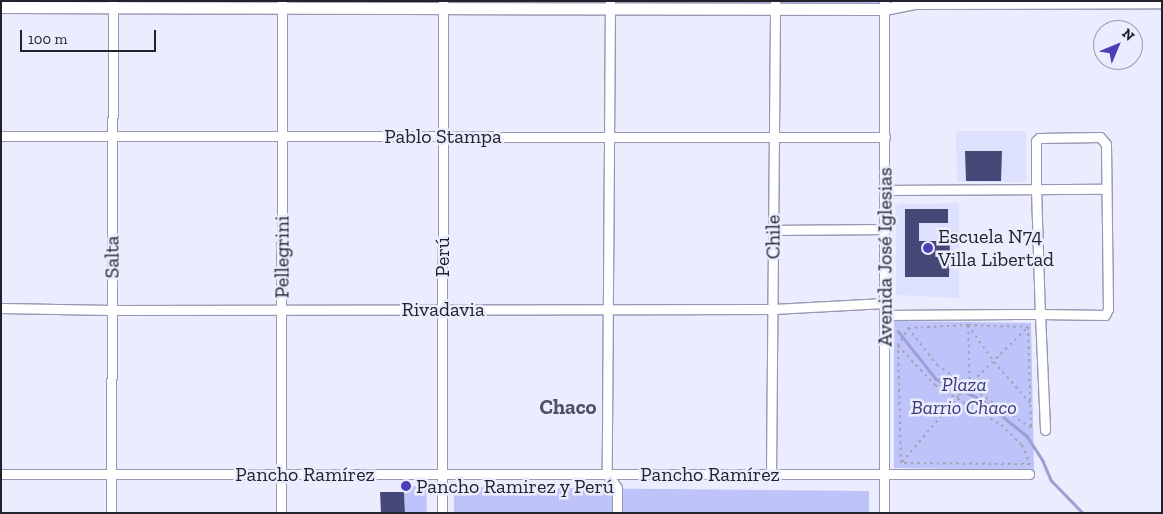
<!DOCTYPE html>
<html>
<head>
<meta charset="utf-8">
<style>
  body { margin:0 }
  #map { position:relative; width:1163px; height:514px; overflow:hidden; background:#ebedfe; font-family:"Zilla Slab",serif }
  div>[style] { position:absolute }
  [style*='--x'] { left:calc(var(--x)*1px); top:calc(var(--y)*1px); width:calc(var(--w)*1px); rotate:calc(var(--a)*1deg) }
  .built>* { inset:0; background:#dee1fe }
  .green>* { inset:0; background:#bec3f9 }
  .stream>* { height:2.5px; margin:-1.25px; padding:0 1.25px; transform-origin:1.25px; border-radius:1.25px; background:#9b9fd4 }
  .building>* { inset:0; background:#464877 }
  .path>* { height:2px; margin-top:-1px; transform-origin:0; background:repeating-linear-gradient(90deg,#a1a3b1 0 2.5px,transparent 0 6.5px) }
  .roads { filter:drop-shadow(1px 0 #9699b4) drop-shadow(-1px 0 #9699b4) drop-shadow(0 1px #9699b4) drop-shadow(0 -1px #9699b4) }
  .minor>* { height:9px; margin:-4.5px; padding:0 4.5px; transform-origin:4.5px; border-radius:4.5px; background:#fff }
  .major>* { height:11px; margin:-5.5px; padding:0 5.5px; transform-origin:5.5px; border-radius:5.5px; background:#fff }
  .dots>* { width:14px; height:14px; translate:-50% -50%; box-sizing:border-box; border:2px solid #ebedfe; border-radius:50% }
  span { translate:-50% -50%; white-space:nowrap; text-align:center; line-height:1.15; -webkit-text-stroke:5px #ebedfe; paint-order:stroke }
  .street-label { font-size:20px; color:#21222c }
  .poi-label { font-size:20px; color:#21222c }
  .left { translate:0 -50%; text-align:left }
  .park-label { font-size:20px; color:#3b3a7b; font-style:italic }
  .neighbourhood-label { font-size:21px; color:#4e5068; font-weight:700 }
  .frame { position:absolute; inset:0; border:2px solid #21222c; pointer-events:none }
  .north { position:absolute; left:1093px; top:20px; width:50px; height:50px; box-sizing:border-box; background:#ebedfe; border:1px solid #9a9caa; border-radius:50%; rotate:45deg; font-size:14px; font-weight:700; line-height:20px; text-align:center; color:#21222c }
  .north::after { content:''; display:block; margin:auto; width:18px; height:22px; background:#4b40b7; clip-path:polygon(50% 0,100% 100%,50% 72%,0 100%) }
  .scale { position:absolute; left:20px; top:30px; width:136px; height:22px; box-sizing:border-box; border:2px solid #21222c; border-top:0; padding-left:6px; font-size:15px; line-height:18px; white-space:nowrap; color:#21222c; -webkit-text-stroke:4px #ebedfe; paint-order:stroke }
</style>
</head>
<body>
<div id="map">
  <div class="built">
    <i style="clip-path:polygon(956px 131px,1026px 131px,1026px 182px,957px 182px)"></i>
    <i style="clip-path:polygon(959px 203px,959px 298px,896px 295px,896px 207px,899px 204px)"></i>
  </div>
  <div class="green">
    <i style="clip-path:polygon(285px 1px,439px 1px,439px 4px,285px 4px)"></i>
    <i style="clip-path:polygon(448px 1px,606px 1px,606px 4px,448px 4px)"></i>
    <i style="clip-path:polygon(615px 1px,770px 1px,770px 4px,615px 5px)"></i>
    <i style="clip-path:polygon(780px 1px,879px 1px,879px 5px,780px 4px)"></i>
    <i style="clip-path:polygon(894px 321px,1031px 323px,1034px 470px,894px 468px)"></i>
    <i style="clip-path:polygon(404px 486px,426px 486px,427px 513px,405px 513px)"></i>
    <i style="clip-path:polygon(454px 487px,869px 491px,869px 513px,454px 513px)"></i>
  </div>
  <div class="stream">
    <i style="--x:898;--y:331;--w:61;--a:51.6"></i>
    <i style="--x:936;--y:379;--w:49;--a:24"></i>
    <i style="--x:981;--y:399;--w:59;--a:38.8"></i>
    <i style="--x:1027;--y:436;--w:30;--a:57"></i>
    <i style="--x:1043;--y:461;--w:21;--a:67"></i>
    <i style="--x:1051;--y:480;--w:46;--a:45.9"></i>
  </div>
  <div class="building">
    <i style="clip-path:polygon(965px 151px,1002px 151px,1001px 181px,966px 181px)"></i>
    <i style="clip-path:polygon(905px 209px,948px 209px,948px 223px,919px 223px,919px 241px,950px 241px,949px 277px,905px 277px)"></i>
    <i style="clip-path:polygon(380px 492px,404px 492px,405px 513px,381px 513px)"></i>
  </div>
  <div class="path">
    <i style="--x:908;--y:328;--w:47;--a:51.9"></i>
    <i style="--x:937;--y:365;--w:113;--a:33.8"></i>
    <i style="--x:898;--y:346;--w:54;--a:46.5"></i>
    <i style="--x:935;--y:385;--w:77;--a:31.2"></i>
    <i style="--x:1001;--y:425;--w:29;--a:44"></i>
    <i style="--x:1022;--y:445;--w:21;--a:67"></i>
    <i style="--x:1030;--y:464;--w:129;--a:-179.6"></i>
    <i style="--x:901;--y:463;--w:117;--a:-91.5"></i>
    <i style="--x:898;--y:346;--w:21;--a:-61"></i>
    <i style="--x:908;--y:328;--w:60;--a:-2.9"></i>
    <i style="--x:968;--y:325;--w:60;--a:1.9"></i>
    <i style="--x:1028;--y:327;--w:101;--a:88.3"></i>
    <i style="--x:970;--y:386;--w:61;--a:-91.9"></i>
    <i style="--x:968;--y:325;--w:45;--a:54.9"></i>
    <i style="--x:994;--y:362;--w:55;--a:48.7"></i>
    <i style="--x:902;--y:462;--w:88;--a:-49.6"></i>
    <i style="--x:959;--y:395;--w:97;--a:-44.6"></i>
  </div>
  <div class="roads">
    <div class="minor">
      <i style="--x:610;--y:1;--w:473;--a:90.4"></i>
      <i style="--x:607;--y:474;--w:17;--a:54"></i>
      <i style="--x:617;--y:488;--w:25;--a:90"></i>
      <i style="--x:1;--y:136;--w:884;--a:0.06"></i>
      <i style="--x:885;--y:190;--w:221;--a:-0.3"></i>
      <i style="--x:773;--y:230;--w:112;--a:-0.5"></i>
      <i style="--x:1;--y:308;--w:111;--a:1"></i>
      <i style="--x:112;--y:310;--w:661;--a:-0.09"></i>
      <i style="--x:773;--y:309;--w:112;--a:-3.1"></i>
      <i style="--x:885;--y:315;--w:155;--a:-0.4"></i>
      <i style="--x:1040;--y:314;--w:65;--a:0.9"></i>
      <i style="--x:1105;--y:315;--w:7;--a:-63"></i>
      <i style="--x:1108;--y:309;--w:165;--a:-90.7"></i>
      <i style="--x:1106;--y:144;--w:9;--a:-131"></i>
      <i style="--x:1100;--y:137;--w:61;--a:179.1"></i>
      <i style="--x:1039;--y:138;--w:4;--a:135"></i>
      <i style="--x:1036;--y:141;--w:48;--a:90"></i>
      <i style="--x:1036;--y:189;--w:125;--a:88.2"></i>
      <i style="--x:1040;--y:314;--w:116;--a:87.5"></i>
      <i style="--x:1;--y:474;--w:1028;--a:0"></i>
      <i style="--x:771;--y:474;--w:473;--a:-89.5"></i>
      <i style="--x:111;--y:513;--w:512;--a:-89.78"></i>
      <i style="--x:281;--y:513;--w:512;--a:-89.89"></i>
      <i style="--x:442;--y:513;--w:512;--a:-89.89"></i>
      <i style="--x:884;--y:513;--w:512;--a:-90"></i>
    </div>
    <div class="major">
      <i style="--x:1;--y:7;--w:883;--a:0.13"></i>
      <i style="--x:884;--y:9;--w:31;--a:-11"></i>
      <i style="--x:914;--y:3;--w:248;--a:-0.2"></i>
    </div>
  </div>
  <div class="dots">
    <i style="left:928px;top:248px;background:#4b40b7"></i>
    <i style="left:406px;top:486px;background:#4b40b7"></i>
  </div>
  <div class="street-label">
    <span style="left:443px;top:136px">Pablo Stampa</span>
    <span style="left:773px;top:237px;rotate:-90deg">Chile</span>
    <span style="left:112px;top:257px;rotate:-90deg">Salta</span>
    <span style="left:282px;top:257px;rotate:-90deg">Pellegrini</span>
    <span style="left:442px;top:257px;rotate:-90deg">Perú</span>
    <span style="left:885px;top:257px;rotate:-90deg">Avenida José Iglesias</span>
    <span style="left:443px;top:309px">Rivadavia</span>
    <span style="left:305px;top:474px">Pancho Ramírez</span>
    <span style="left:710px;top:474px">Pancho Ramírez</span>
  </div>
  <div class="poi-label">
    <span class="left" style="left:938px;top:248px">Escuela N74<br>Villa Libertad</span>
    <span class="left" style="left:416px;top:486px">Pancho Ramirez y Perú</span>
  </div>
  <div class="park-label">
    <span style="left:964px;top:396px">Plaza<br>Barrio Chaco</span>
  </div>
  <div class="neighbourhood-label">
    <span style="left:568px;top:407px">Chaco</span>
  </div>
  <div class="frame"></div>
  <div class="north">N</div>
  <div class="scale">100 m</div>
</div>
</body>
</html>
